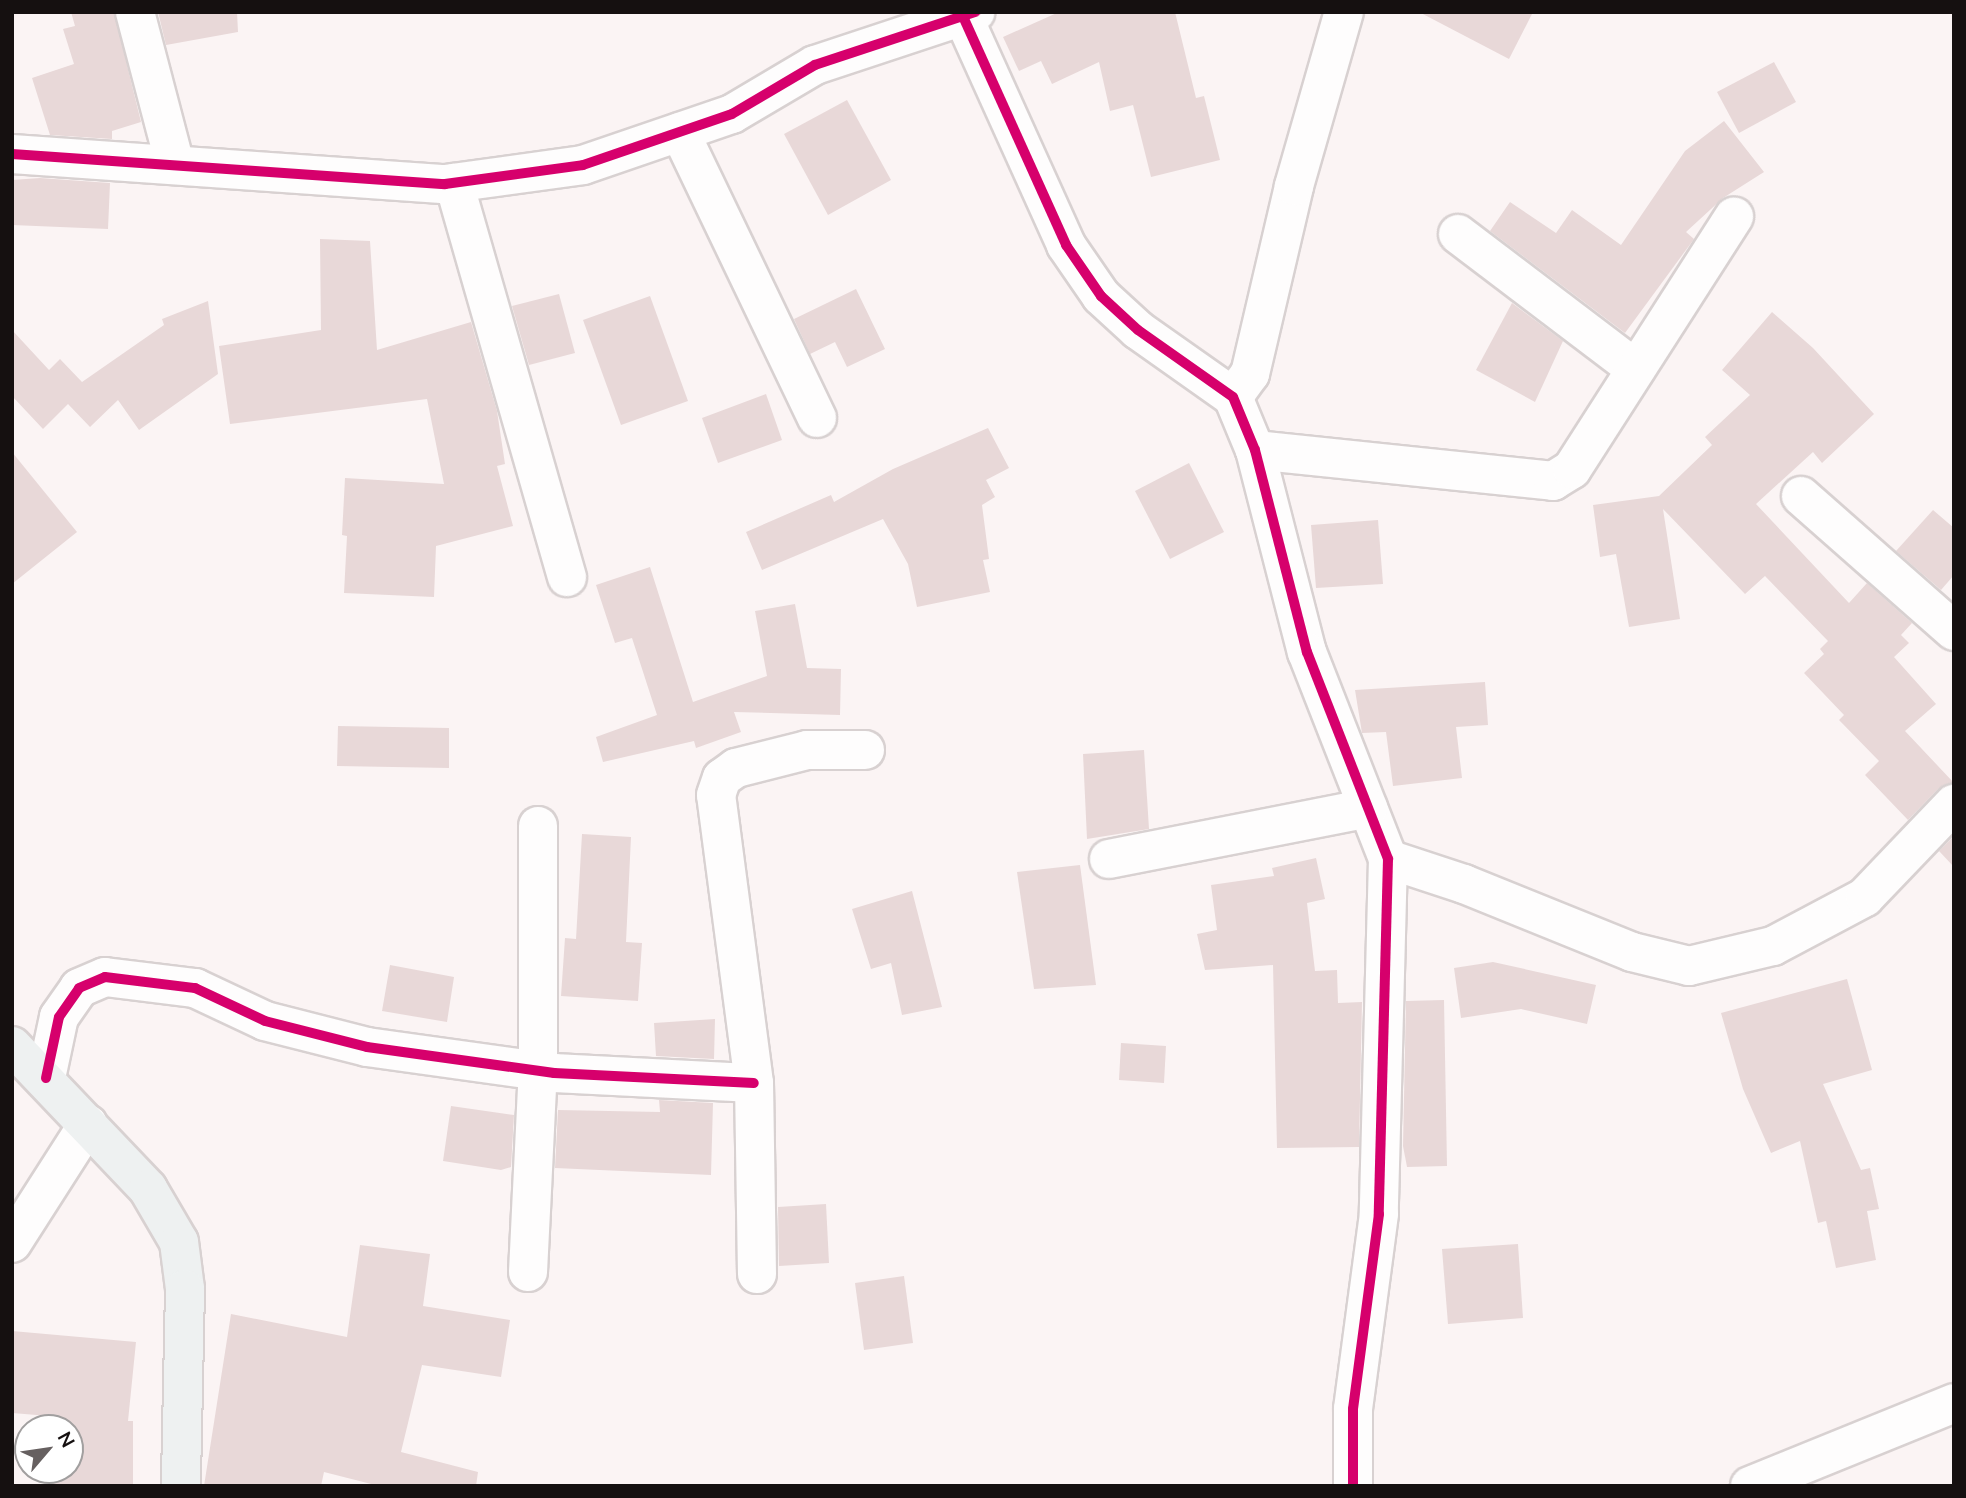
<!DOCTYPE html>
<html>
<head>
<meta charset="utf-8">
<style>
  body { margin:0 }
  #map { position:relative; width:1966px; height:1498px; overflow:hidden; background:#fbf4f4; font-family:"Nunito Sans",sans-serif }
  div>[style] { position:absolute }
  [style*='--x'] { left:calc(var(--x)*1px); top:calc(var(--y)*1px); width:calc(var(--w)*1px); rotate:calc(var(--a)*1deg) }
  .building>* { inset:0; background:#e8d8d8 }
  .roads { filter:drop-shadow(2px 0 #d8d1d1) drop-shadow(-2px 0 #d8d1d1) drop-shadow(0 2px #d8d1d1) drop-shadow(0 -2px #d8d1d1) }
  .street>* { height:38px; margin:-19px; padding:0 19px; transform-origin:19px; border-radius:19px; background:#fefdfd }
  .secondary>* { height:38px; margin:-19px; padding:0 19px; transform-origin:19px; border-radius:19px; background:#eef1f1 }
  .cycleway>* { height:10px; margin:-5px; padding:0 5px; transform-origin:5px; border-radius:5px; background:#d6006c }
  span { translate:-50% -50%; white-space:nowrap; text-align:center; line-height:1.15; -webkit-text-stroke:6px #fff; paint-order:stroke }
  .frame { position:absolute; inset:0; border:14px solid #151010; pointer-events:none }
  .north { position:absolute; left:14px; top:1414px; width:70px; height:70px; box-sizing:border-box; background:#fff; border:2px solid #a19f9f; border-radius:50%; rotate:61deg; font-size:19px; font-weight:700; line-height:28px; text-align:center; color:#151010 }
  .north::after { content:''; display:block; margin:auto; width:24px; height:32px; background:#666060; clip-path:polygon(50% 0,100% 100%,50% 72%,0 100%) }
</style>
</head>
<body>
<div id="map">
  <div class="building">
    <i style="clip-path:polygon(71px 12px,114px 12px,141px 122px,112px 131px,112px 139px,50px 135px,32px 78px,74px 64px,63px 29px,75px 26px)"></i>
    <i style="clip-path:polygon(158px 12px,237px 12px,238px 32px,166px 45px)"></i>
    <i style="clip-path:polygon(1059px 12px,1175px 12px,1196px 98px,1204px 96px,1220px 160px,1151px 177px,1133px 105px,1110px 111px,1099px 62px,1052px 84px,1041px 61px,1019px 71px,1003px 37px)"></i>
    <i style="clip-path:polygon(1419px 12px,1533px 12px,1509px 59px)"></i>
    <i style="clip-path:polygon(1774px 62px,1796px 102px,1739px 133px,1717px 92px)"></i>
    <i style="clip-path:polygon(847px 100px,891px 180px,828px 215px,784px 134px)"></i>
    <i style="clip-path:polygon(1724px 121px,1764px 172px,1723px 198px,1686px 232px,1694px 239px,1625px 333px,1490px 231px,1510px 202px,1556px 233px,1572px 210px,1621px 245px,1685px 151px)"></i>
    <i style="clip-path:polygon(40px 178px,110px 183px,108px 229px,12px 225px,12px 180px)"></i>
    <i style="clip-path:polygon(320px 239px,370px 241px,377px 350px,471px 322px,497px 411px,505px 464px,497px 466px,513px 526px,436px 546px,434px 597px,344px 593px,347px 536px,342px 535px,345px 478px,444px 484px,427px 399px,230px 424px,219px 346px,321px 330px)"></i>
    <i style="clip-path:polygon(856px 289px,885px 349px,847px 367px,835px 342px,810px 354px,794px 319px)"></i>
    <i style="clip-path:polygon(559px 294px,575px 353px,529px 365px,512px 306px)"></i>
    <i style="clip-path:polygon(650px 296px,688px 401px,621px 425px,583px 320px)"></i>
    <i style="clip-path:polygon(208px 301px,218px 374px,139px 430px,118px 400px,90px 427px,68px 404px,43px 429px,12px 396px,12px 330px,49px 370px,60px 359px,82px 382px,164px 325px,162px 319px)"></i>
    <i style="clip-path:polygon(1512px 303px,1563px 341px,1535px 402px,1476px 370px)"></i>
    <i style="clip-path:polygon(1772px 312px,1813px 348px,1874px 414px,1822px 463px,1813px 452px,1756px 504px,1849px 603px,1867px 583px,1912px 623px,1901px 635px,1909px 643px,1894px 657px,1936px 704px,1905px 731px,1954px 783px,1938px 789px,1908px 820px,1865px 775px,1879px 761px,1839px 720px,1844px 715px,1804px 673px,1824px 654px,1820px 649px,1828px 641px,1765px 576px,1745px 594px,1663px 509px,1680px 619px,1629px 627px,1616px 554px,1600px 557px,1593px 505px,1659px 496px,1712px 445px,1705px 437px,1750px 395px,1722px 370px)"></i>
    <i style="clip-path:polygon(766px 394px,782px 440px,718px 463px,702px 418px)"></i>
    <i style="clip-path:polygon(988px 428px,1009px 468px,986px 480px,995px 497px,982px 505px,989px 559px,983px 560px,990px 592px,917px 607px,908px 564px,883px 519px,762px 570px,746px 532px,831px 495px,834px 502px,893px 469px)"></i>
    <i style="clip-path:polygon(12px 452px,77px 532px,12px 584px)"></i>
    <i style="clip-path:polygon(1189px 463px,1224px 532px,1170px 559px,1135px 491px)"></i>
    <i style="clip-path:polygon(1933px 510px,1954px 528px,1954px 575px,1941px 590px,1896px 551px)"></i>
    <i style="clip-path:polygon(1378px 520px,1383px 584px,1316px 588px,1311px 525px)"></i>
    <i style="clip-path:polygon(650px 567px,693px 702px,767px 676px,755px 611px,795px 604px,807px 668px,841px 669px,840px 715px,734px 712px,741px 732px,696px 748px,694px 741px,603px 762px,596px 737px,657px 715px,632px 638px,615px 643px,596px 585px)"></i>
    <i style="clip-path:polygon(1485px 682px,1488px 725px,1456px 727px,1462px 778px,1393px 786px,1386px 732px,1362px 733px,1355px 690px)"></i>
    <i style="clip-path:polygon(338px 726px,449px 728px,449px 768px,337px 766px)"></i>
    <i style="clip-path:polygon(1144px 750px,1149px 829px,1087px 839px,1083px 754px)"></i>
    <i style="clip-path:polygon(582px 834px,631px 837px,626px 942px,642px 943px,638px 1001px,561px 996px,565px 938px,576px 939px)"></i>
    <i style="clip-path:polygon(1954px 836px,1954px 867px,1939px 851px)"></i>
    <i style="clip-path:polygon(1316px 858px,1325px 899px,1307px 903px,1315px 971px,1337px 970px,1338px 1003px,1362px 1002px,1359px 1147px,1277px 1148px,1273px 965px,1205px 970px,1197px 934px,1217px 930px,1211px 885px,1274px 876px,1272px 868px)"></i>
    <i style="clip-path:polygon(1080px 865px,1096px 985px,1034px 989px,1017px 872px)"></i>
    <i style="clip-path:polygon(912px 891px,942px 1007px,902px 1015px,891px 963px,871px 969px,852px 909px)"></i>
    <i style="clip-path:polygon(1493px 962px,1596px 985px,1587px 1024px,1521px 1009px,1461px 1018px,1454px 968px)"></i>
    <i style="clip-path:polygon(390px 965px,454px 977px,447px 1022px,382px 1011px)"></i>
    <i style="clip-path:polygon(1847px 979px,1872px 1070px,1823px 1084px,1861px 1170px,1870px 1168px,1879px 1209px,1867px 1211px,1876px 1260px,1836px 1268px,1826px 1221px,1818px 1223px,1800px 1141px,1771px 1153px,1743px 1089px,1721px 1013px)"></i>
    <i style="clip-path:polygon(1444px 1000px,1447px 1166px,1407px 1167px,1403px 1146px,1406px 1001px)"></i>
    <i style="clip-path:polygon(715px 1019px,714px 1059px,656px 1056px,654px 1023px)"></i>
    <i style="clip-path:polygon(1121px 1043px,1166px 1046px,1164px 1083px,1119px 1080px)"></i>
    <i style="clip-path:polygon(659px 1100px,713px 1103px,711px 1175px,555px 1168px,558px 1110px,660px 1112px)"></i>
    <i style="clip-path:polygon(451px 1106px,514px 1115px,511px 1167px,501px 1170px,443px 1161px)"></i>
    <i style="clip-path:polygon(826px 1204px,829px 1263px,779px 1266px,778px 1207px)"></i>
    <i style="clip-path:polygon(1518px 1244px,1523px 1318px,1448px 1324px,1442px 1249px)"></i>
    <i style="clip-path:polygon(360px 1245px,430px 1254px,423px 1306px,510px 1320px,501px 1377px,422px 1365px,401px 1452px,478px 1472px,476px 1486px,379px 1486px,324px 1472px,321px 1486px,204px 1486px,231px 1314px,347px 1337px)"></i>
    <i style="clip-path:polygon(904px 1276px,913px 1343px,864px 1350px,855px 1283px)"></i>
    <i style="clip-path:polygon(12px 1331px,136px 1342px,128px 1421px,133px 1421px,133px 1486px,51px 1486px,49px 1470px,70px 1470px,70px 1428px,49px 1428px,49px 1416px,12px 1413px)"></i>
  </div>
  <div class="roads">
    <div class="street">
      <i style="--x:135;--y:12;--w:157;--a:75.3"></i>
      <i style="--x:961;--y:12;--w:256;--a:65.7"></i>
      <i style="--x:1066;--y:245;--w:62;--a:55.5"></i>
      <i style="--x:1101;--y:296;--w:50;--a:42.6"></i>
      <i style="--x:1138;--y:330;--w:116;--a:35.2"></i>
      <i style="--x:1233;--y:397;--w:57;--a:67.5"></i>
      <i style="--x:1255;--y:450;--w:209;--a:75.6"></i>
      <i style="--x:1307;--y:652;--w:222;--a:68.6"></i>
      <i style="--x:1388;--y:859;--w:355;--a:91.5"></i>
      <i style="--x:1379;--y:1214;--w:197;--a:97.6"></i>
      <i style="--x:1353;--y:1409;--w:77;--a:90"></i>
      <i style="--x:680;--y:132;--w:317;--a:64.4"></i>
      <i style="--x:12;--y:154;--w:434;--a:4"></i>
      <i style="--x:445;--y:184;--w:139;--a:-7.8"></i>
      <i style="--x:583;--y:165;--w:157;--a:-18.9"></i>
      <i style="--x:732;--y:114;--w:96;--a:-30.6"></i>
      <i style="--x:815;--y:65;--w:169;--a:-18.3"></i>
      <i style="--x:454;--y:183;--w:410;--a:74"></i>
      <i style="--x:1458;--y:234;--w:223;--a:37.2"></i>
      <i style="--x:1233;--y:397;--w:29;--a:-54"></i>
      <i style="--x:1250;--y:374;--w:193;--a:-76.8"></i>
      <i style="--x:1294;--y:186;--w:181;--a:-74"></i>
      <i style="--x:1255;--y:450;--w:300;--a:5.9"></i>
      <i style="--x:1553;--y:481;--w:22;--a:-32"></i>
      <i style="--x:1572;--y:469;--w:300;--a:-57.3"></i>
      <i style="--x:1801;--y:496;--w:204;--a:41.4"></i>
      <i style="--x:1109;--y:859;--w:264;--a:-11.1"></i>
      <i style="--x:1388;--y:859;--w:80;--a:18.2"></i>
      <i style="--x:1464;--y:884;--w:181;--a:22"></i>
      <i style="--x:1632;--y:952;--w:59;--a:13.8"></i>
      <i style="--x:1689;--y:966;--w:86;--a:-13.4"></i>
      <i style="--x:1773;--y:946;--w:104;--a:-28"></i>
      <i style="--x:1865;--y:897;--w:129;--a:-46.3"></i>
      <i style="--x:46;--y:1078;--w:62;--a:-78"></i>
      <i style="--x:59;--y:1017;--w:35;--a:-55"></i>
      <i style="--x:79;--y:988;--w:28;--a:-23"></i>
      <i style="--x:105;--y:977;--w:91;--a:7"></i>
      <i style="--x:195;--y:988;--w:77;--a:25.2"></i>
      <i style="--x:265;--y:1021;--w:105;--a:14.3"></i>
      <i style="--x:367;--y:1047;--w:189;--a:7.9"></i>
      <i style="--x:554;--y:1073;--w:200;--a:2.9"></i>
      <i style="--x:12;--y:1243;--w:141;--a:-57.4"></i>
      <i style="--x:528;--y:1272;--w:201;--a:-87.2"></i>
      <i style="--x:538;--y:1071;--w:245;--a:-90"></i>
      <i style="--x:757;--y:1274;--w:191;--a:-90.9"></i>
      <i style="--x:754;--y:1083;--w:290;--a:-97.5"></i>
      <i style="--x:716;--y:795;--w:18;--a:-71"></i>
      <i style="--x:722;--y:778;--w:17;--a:-36"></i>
      <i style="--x:736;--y:768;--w:73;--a:-14.2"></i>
      <i style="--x:807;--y:750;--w:58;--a:0"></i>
      <i style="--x:1750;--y:1486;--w:220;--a:-22.1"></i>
    </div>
    <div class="secondary">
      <i style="--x:12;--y:1046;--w:197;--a:46.4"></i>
      <i style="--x:148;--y:1189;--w:61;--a:59.7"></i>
      <i style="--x:179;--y:1242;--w:47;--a:82.7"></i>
      <i style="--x:185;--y:1289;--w:197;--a:91.2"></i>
    </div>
  </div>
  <div class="cycleway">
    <i style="--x:961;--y:12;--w:256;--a:65.7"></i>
    <i style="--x:1066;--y:245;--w:62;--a:55.5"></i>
    <i style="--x:1101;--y:296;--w:50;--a:42.6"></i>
    <i style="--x:1138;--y:330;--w:116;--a:35.2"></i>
    <i style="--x:1233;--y:397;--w:57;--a:67.5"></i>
    <i style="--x:1255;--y:450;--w:209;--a:75.6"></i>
    <i style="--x:1307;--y:652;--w:222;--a:68.6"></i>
    <i style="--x:1388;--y:859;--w:355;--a:91.5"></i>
    <i style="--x:1379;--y:1214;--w:197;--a:97.6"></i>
    <i style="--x:1353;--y:1409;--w:77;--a:90"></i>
    <i style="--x:12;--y:154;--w:434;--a:4"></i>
    <i style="--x:445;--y:184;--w:139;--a:-7.8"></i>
    <i style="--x:583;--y:165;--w:157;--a:-18.9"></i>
    <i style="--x:732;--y:114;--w:96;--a:-30.6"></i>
    <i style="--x:815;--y:65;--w:169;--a:-18.3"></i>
    <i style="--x:46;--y:1078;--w:62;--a:-78"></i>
    <i style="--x:59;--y:1017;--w:35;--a:-55"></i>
    <i style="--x:79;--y:988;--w:28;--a:-23"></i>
    <i style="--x:105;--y:977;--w:91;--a:7"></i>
    <i style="--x:195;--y:988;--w:77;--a:25.2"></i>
    <i style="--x:265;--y:1021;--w:105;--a:14.3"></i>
    <i style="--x:367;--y:1047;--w:189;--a:7.9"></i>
    <i style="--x:554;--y:1073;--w:200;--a:2.9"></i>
  </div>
  <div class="frame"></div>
  <div class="north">N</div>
</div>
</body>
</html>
